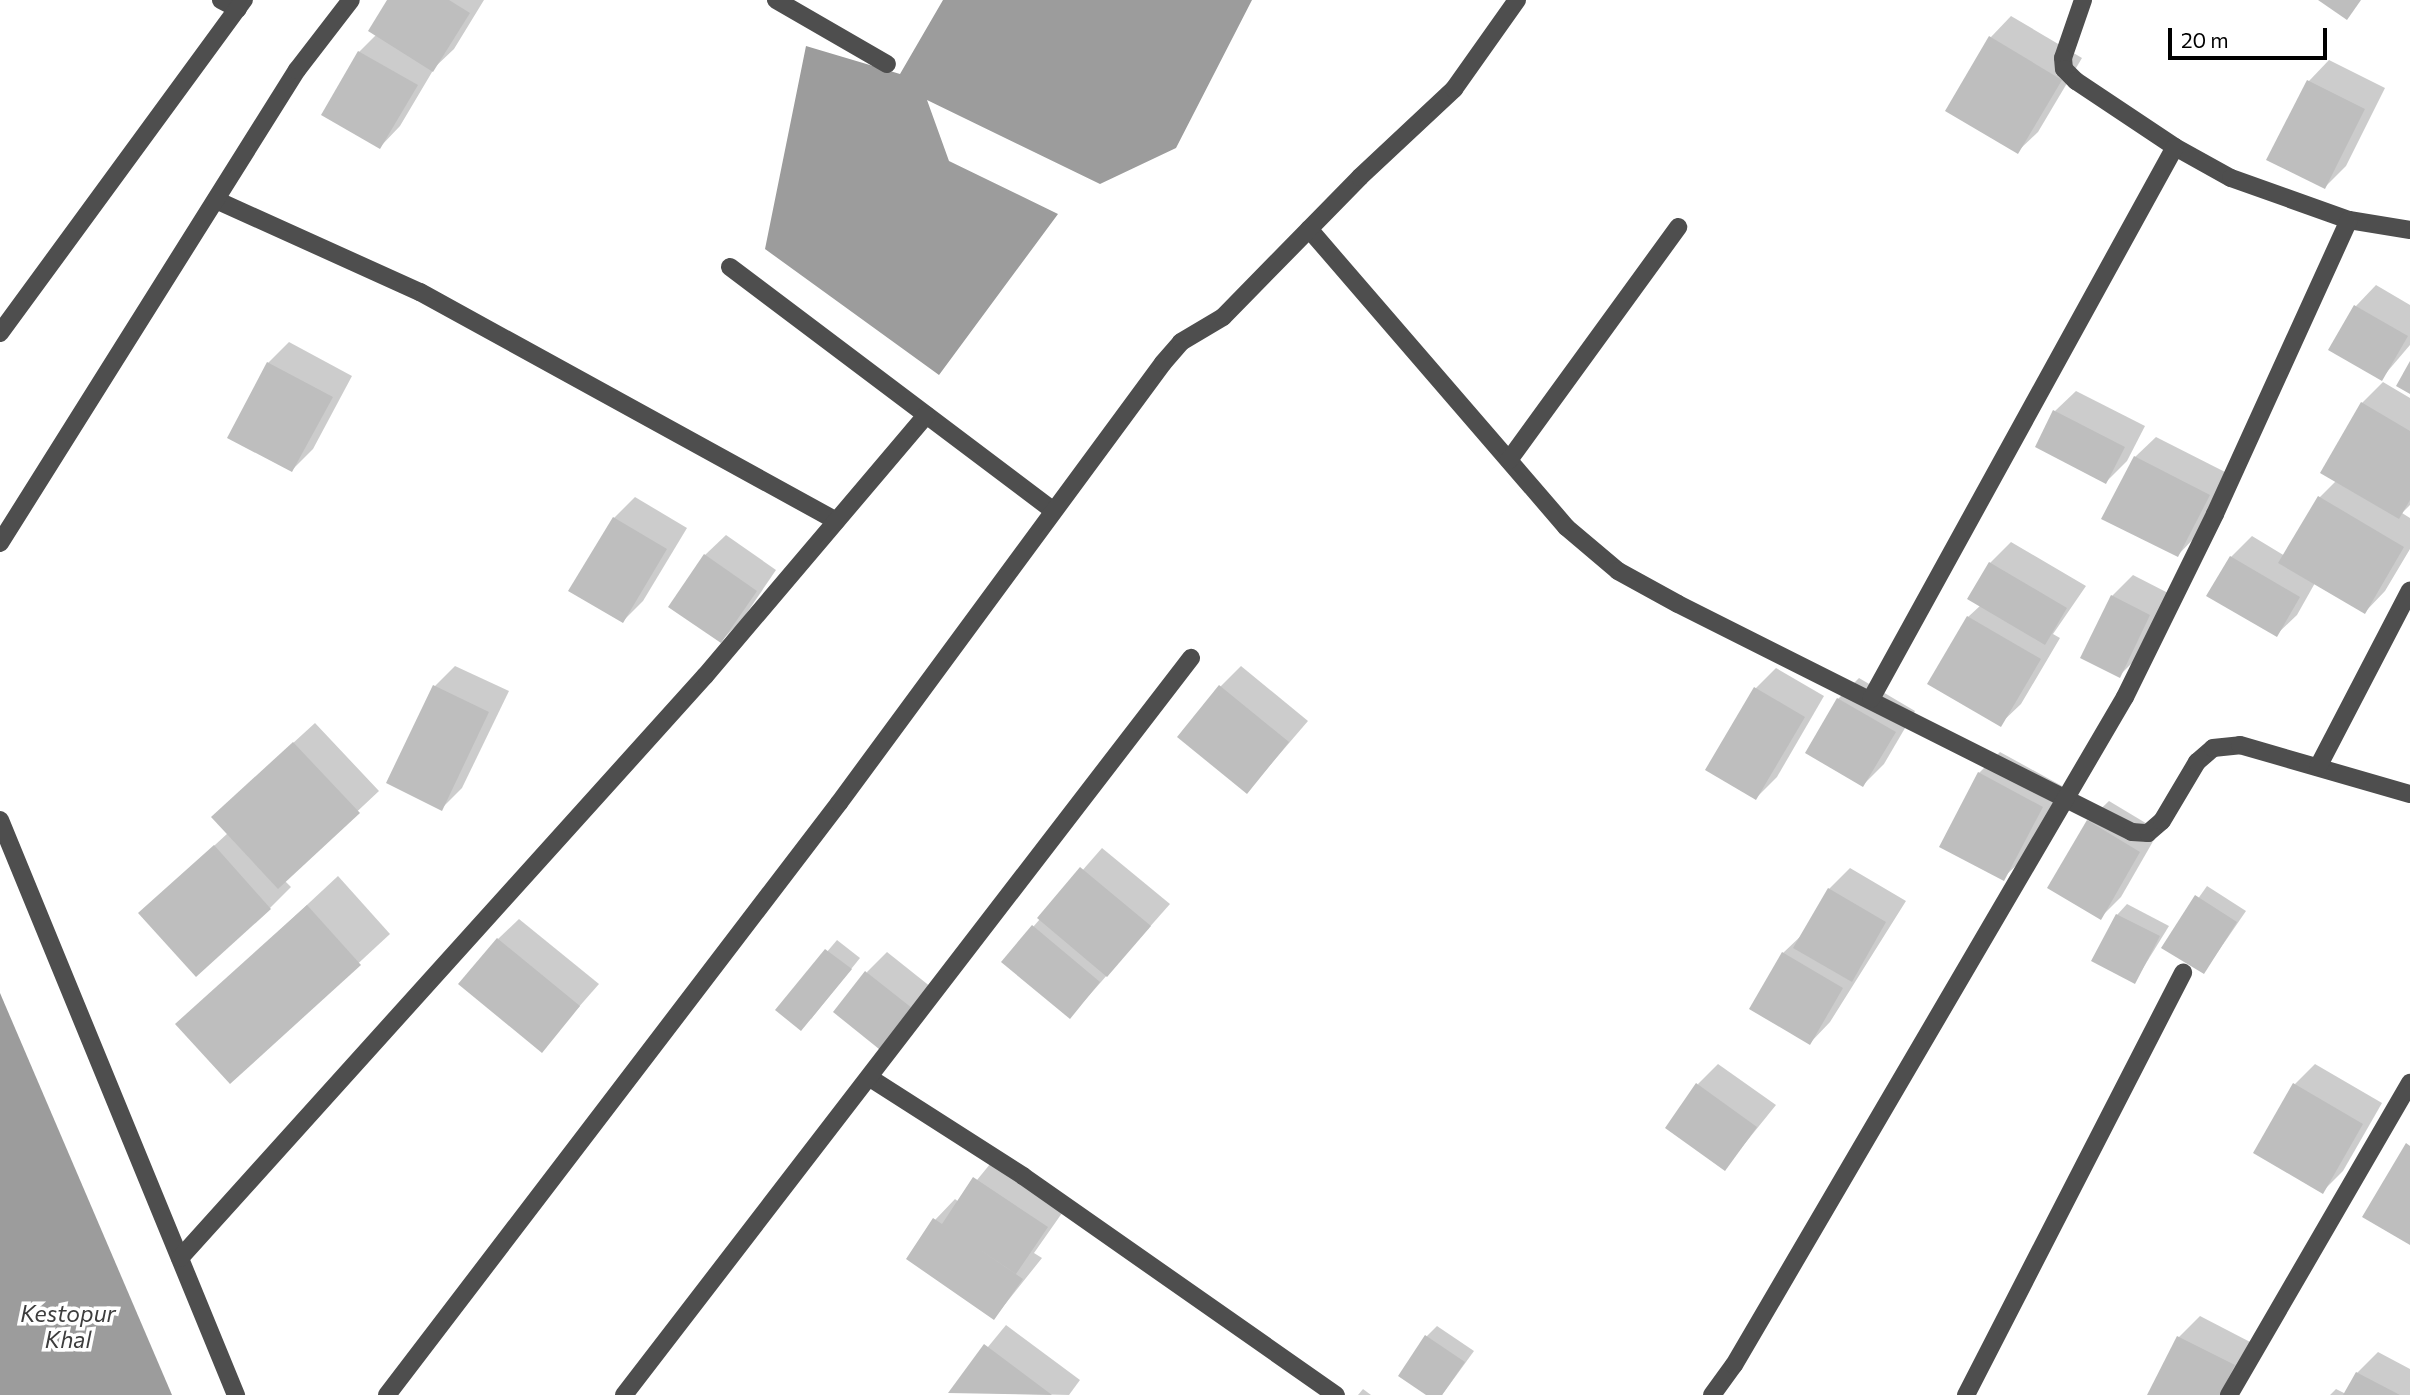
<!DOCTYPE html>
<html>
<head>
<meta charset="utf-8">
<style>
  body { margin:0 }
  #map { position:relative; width:2410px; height:1395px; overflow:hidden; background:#fff; font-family:Commissioner,sans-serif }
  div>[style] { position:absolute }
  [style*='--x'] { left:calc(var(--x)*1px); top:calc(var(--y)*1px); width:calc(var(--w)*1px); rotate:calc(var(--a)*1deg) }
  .water>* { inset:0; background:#9c9c9c }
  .shadow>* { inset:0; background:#0003 }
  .building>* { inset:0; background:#bebebe }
  .minor>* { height:18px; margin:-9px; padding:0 9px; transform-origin:9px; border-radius:9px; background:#4e4e4e }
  span { translate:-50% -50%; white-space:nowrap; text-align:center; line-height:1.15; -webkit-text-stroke:7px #fff; paint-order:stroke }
  .water-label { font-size:23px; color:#3d3d3d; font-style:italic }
  .scale { position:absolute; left:2168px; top:28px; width:159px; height:32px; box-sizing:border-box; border:4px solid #000; border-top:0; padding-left:9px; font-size:21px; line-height:24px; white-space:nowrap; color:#000; -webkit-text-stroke:5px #fff; paint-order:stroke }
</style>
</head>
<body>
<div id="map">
  <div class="water">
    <i style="clip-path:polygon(943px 0,1252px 0,1176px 148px,1100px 184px,927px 100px,949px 161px,1058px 214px,939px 375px,765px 249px,806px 46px,900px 74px)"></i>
    <i style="clip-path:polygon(0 993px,172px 1395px,0 1395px)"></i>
  </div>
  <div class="shadow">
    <i style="clip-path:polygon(389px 0,484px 0,454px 49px,435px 67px,400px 126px,380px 147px,324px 114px,359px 52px,377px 34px)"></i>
    <i style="clip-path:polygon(2011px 16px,2082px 58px,2038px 132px,2017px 152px,1991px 37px)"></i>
    <i style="clip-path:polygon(2329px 60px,2385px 88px,2346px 166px,2325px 187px,2269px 159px,2309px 81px)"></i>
    <i style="clip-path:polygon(2376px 285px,2410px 305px,2410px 345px,2381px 379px,2356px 306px)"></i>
    <i style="clip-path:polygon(289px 342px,352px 376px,313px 449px,292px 470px,268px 363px)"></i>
    <i style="clip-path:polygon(2383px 382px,2410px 398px,2410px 505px,2402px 513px,2410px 518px,2410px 549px,2385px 591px,2365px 612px,2315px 583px,2297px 615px,2276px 635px,2231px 557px,2252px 536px,2285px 556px,2319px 498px,2336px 481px,2362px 403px)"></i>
    <i style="clip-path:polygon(2076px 391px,2145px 426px,2127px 461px,2106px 482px,2055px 411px)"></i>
    <i style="clip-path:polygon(2156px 437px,2229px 474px,2198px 534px,2178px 555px,2135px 457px)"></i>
    <i style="clip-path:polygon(635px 497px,687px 528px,643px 601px,623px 621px,614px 518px)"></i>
    <i style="clip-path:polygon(726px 535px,776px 570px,742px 620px,721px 641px,705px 555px)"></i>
    <i style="clip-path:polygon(2011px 542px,2086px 586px,2053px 634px,2060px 638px,2021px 704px,2000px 724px,1968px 617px,1981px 605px,1969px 598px,1990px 563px)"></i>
    <i style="clip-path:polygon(2133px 575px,2170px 594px,2140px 655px,2119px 676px,2112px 596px)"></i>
    <i style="clip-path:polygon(455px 666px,509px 691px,462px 788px,442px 808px,435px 686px)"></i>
    <i style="clip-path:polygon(1241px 666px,1308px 721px,1247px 792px,1220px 687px)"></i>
    <i style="clip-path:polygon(1776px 668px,1824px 696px,1777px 777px,1756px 798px,1755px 689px)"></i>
    <i style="clip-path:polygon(1859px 678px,1915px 711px,1884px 764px,1863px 785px,1807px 752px,1838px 699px)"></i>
    <i style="clip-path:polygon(315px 723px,379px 791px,284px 880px,291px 887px,270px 908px,196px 974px,141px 913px,228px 833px,234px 797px)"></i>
    <i style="clip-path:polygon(2000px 752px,2062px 786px,2024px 858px,2003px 878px,1979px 773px)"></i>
    <i style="clip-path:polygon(2109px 801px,2159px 831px,2121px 897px,2100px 918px,2088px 821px)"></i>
    <i style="clip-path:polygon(1102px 848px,1170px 904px,1070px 1017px,1033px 927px)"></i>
    <i style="clip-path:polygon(1850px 868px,1906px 901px,1830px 1022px,1810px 1043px,1783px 953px,1804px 933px,1829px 889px)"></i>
    <i style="clip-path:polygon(338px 876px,390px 934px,230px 1082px,178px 1025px)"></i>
    <i style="clip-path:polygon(2207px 886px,2246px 911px,2204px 972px,2164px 947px)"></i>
    <i style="clip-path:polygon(2127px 904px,2169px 926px,2135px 981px,2117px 915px)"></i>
    <i style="clip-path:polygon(519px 919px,599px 984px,541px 1050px,498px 939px)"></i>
    <i style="clip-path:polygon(837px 940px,860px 958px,811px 1019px,778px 1010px)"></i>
    <i style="clip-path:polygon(887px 952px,936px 991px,884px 1050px,867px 972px)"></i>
    <i style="clip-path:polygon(1718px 1064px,1776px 1105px,1725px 1168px,1698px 1084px)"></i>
    <i style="clip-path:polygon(2315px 1064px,2382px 1103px,2343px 1171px,2323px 1191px,2295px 1084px)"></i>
    <i style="clip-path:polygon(995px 1158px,1067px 1206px,1034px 1253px,1042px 1258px,994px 1318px,935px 1220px,955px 1199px,959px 1202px)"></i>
    <i style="clip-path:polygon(2200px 1316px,2254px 1344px,2229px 1395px,2149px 1395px,2179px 1337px)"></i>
    <i style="clip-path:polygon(1006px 1325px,1080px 1380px,1069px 1395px,951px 1392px)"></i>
    <i style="clip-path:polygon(1437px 1326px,1474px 1351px,1442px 1395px,1429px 1395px,1427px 1336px)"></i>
    <i style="clip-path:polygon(2378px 1352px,2410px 1369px,2410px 1395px,2330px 1395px,2336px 1389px,2346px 1394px,2357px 1373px)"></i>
    <i style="clip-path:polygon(1363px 1389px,1371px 1395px,1358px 1395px)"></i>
  </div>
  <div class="building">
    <i style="clip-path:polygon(387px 0,449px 0,470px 13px,433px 72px,368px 31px)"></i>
    <i style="clip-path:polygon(2318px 0,2361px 0,2347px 20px)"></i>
    <i style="clip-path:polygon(1989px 36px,2062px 80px,2018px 154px,1945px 111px)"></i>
    <i style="clip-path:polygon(358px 51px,418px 85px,380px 149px,321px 115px)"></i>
    <i style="clip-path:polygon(2307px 80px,2365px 109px,2325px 189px,2266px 160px)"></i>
    <i style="clip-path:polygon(2354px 305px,2408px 336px,2382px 381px,2328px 350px)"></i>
    <i style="clip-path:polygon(2410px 361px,2410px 394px,2396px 386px)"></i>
    <i style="clip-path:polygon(267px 362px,333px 397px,292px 472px,227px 438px)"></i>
    <i style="clip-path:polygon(2361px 402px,2410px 431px,2410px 500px,2399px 519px,2320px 473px)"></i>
    <i style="clip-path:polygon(2053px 410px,2125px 447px,2106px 484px,2035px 447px)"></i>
    <i style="clip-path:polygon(2134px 456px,2210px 495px,2178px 557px,2101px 519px)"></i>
    <i style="clip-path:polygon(2318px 496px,2404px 547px,2365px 614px,2278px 563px)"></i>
    <i style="clip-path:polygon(613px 517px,667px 549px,623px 623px,568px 591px)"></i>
    <i style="clip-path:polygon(704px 554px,757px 591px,721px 643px,668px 607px)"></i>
    <i style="clip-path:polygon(2230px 556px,2300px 597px,2277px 637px,2206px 596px)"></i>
    <i style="clip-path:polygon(1989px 562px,2067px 608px,2045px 645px,1967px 599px)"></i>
    <i style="clip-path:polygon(2111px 595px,2150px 615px,2120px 678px,2080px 658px)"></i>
    <i style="clip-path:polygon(1967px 616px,2041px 659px,2001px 727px,1927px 684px)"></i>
    <i style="clip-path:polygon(433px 685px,489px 712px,442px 811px,386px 783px)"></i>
    <i style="clip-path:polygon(1219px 685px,1289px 742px,1247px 794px,1177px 737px)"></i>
    <i style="clip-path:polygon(1754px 687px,1805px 717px,1756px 800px,1705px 770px)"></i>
    <i style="clip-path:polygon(1837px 698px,1896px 732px,1863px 787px,1805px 753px)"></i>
    <i style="clip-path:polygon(293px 742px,360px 813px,278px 889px,211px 817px)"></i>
    <i style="clip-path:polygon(1978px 772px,2043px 807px,2004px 881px,1939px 847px)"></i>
    <i style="clip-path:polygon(2087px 820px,2140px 852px,2101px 920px,2047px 888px)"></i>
    <i style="clip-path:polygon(214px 845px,271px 909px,196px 977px,138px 913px)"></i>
    <i style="clip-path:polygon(1080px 867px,1151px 926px,1107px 977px,1037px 918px)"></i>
    <i style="clip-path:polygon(1828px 888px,1886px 922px,1852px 982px,1793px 948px)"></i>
    <i style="clip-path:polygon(2195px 895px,2237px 922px,2204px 974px,2161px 948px)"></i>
    <i style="clip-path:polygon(307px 905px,361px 965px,230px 1084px,175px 1024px)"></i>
    <i style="clip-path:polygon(2116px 914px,2160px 936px,2135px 984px,2091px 961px)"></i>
    <i style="clip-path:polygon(1032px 925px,1100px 982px,1070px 1019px,1001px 962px)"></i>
    <i style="clip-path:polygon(497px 938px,580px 1006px,542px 1053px,458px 984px)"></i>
    <i style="clip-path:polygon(825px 949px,852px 969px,801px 1031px,775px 1010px)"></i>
    <i style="clip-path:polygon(1782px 952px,1843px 988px,1810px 1045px,1749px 1009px)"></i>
    <i style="clip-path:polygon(865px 971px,917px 1012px,884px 1053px,833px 1012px)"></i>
    <i style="clip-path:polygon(1696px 1083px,1757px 1127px,1725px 1171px,1665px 1128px)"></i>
    <i style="clip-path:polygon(2293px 1083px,2363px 1124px,2323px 1194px,2253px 1153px)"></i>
    <i style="clip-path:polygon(2406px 1143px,2410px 1146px,2410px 1245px,2362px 1217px)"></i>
    <i style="clip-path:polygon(973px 1177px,1048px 1227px,1016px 1274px,973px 1245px,1023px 1279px,994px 1320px,906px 1259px,933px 1218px,942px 1224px)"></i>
    <i style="clip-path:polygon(1425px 1335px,1465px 1362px,1442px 1395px,1426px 1395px,1398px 1376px)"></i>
    <i style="clip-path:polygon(2177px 1336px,2235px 1365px,2220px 1395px,2147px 1395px)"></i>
    <i style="clip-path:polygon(984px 1344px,1052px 1395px,948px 1393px)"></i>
    <i style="clip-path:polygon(2356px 1372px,2400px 1395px,2343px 1395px)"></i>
  </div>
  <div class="minor">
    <i style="--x:221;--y:0;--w:19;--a:28"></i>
    <i style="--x:776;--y:0;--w:128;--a:30"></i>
    <i style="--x:2083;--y:0;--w:61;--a:109"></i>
    <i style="--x:2063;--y:58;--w:11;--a:85"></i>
    <i style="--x:2064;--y:69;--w:17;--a:45"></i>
    <i style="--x:2076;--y:81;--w:119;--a:33.7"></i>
    <i style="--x:2175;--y:147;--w:64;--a:29"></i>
    <i style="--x:2231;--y:178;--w:125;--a:19.6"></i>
    <i style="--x:2349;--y:220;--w:62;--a:9.3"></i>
    <i style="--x:216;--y:200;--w:224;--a:24.3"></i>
    <i style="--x:420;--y:292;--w:475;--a:28.8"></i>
    <i style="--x:1309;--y:229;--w:394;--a:49.2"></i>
    <i style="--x:1566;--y:527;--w:68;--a:40.2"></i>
    <i style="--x:1618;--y:571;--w:68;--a:28.8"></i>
    <i style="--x:1678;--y:604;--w:508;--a:26.67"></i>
    <i style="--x:2132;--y:832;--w:16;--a:4"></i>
    <i style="--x:2148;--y:833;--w:18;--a:-41"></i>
    <i style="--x:2162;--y:821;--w:69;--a:-59.3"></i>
    <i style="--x:2197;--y:762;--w:21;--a:-41"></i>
    <i style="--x:2213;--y:748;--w:27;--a:-6"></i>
    <i style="--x:2240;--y:745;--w:177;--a:16.1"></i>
    <i style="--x:730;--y:267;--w:404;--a:37"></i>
    <i style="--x:0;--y:333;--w:413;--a:-53.8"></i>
    <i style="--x:1509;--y:460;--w:288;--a:-54"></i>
    <i style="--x:0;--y:543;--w:559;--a:-57.88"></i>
    <i style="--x:297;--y:70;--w:88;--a:-52.4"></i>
    <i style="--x:1871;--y:699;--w:630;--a:-61.16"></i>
    <i style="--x:2318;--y:767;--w:199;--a:-62.5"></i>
    <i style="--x:0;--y:820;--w:622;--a:67.69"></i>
    <i style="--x:870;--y:1078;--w:182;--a:32.6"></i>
    <i style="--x:1023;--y:1176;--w:382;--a:35"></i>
    <i style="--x:180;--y:1258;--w:784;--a:-47.95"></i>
    <i style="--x:705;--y:676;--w:342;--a:-49.7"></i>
    <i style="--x:387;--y:1395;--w:745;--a:-52.64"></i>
    <i style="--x:839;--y:803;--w:546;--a:-53.63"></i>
    <i style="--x:1163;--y:363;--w:28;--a:-49"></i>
    <i style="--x:1181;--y:342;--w:49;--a:-30.8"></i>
    <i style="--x:1223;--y:317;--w:196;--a:-45.6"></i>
    <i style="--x:1360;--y:177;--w:129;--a:-43.1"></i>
    <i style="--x:1454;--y:89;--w:109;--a:-54.7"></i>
    <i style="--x:624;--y:1395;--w:930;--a:-52.43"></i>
    <i style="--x:1712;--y:1395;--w:37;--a:-54"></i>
    <i style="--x:1734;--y:1365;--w:774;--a:-59.66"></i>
    <i style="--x:2125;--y:697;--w:204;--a:-63.8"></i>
    <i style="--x:2215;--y:514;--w:323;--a:-65.5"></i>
    <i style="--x:1966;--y:1395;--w:475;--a:-62.8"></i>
    <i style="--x:2229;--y:1395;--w:361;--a:-59.9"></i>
  </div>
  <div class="water-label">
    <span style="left:68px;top:1326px">Kestopur<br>Khal</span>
  </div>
  <div class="scale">20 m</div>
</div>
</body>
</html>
